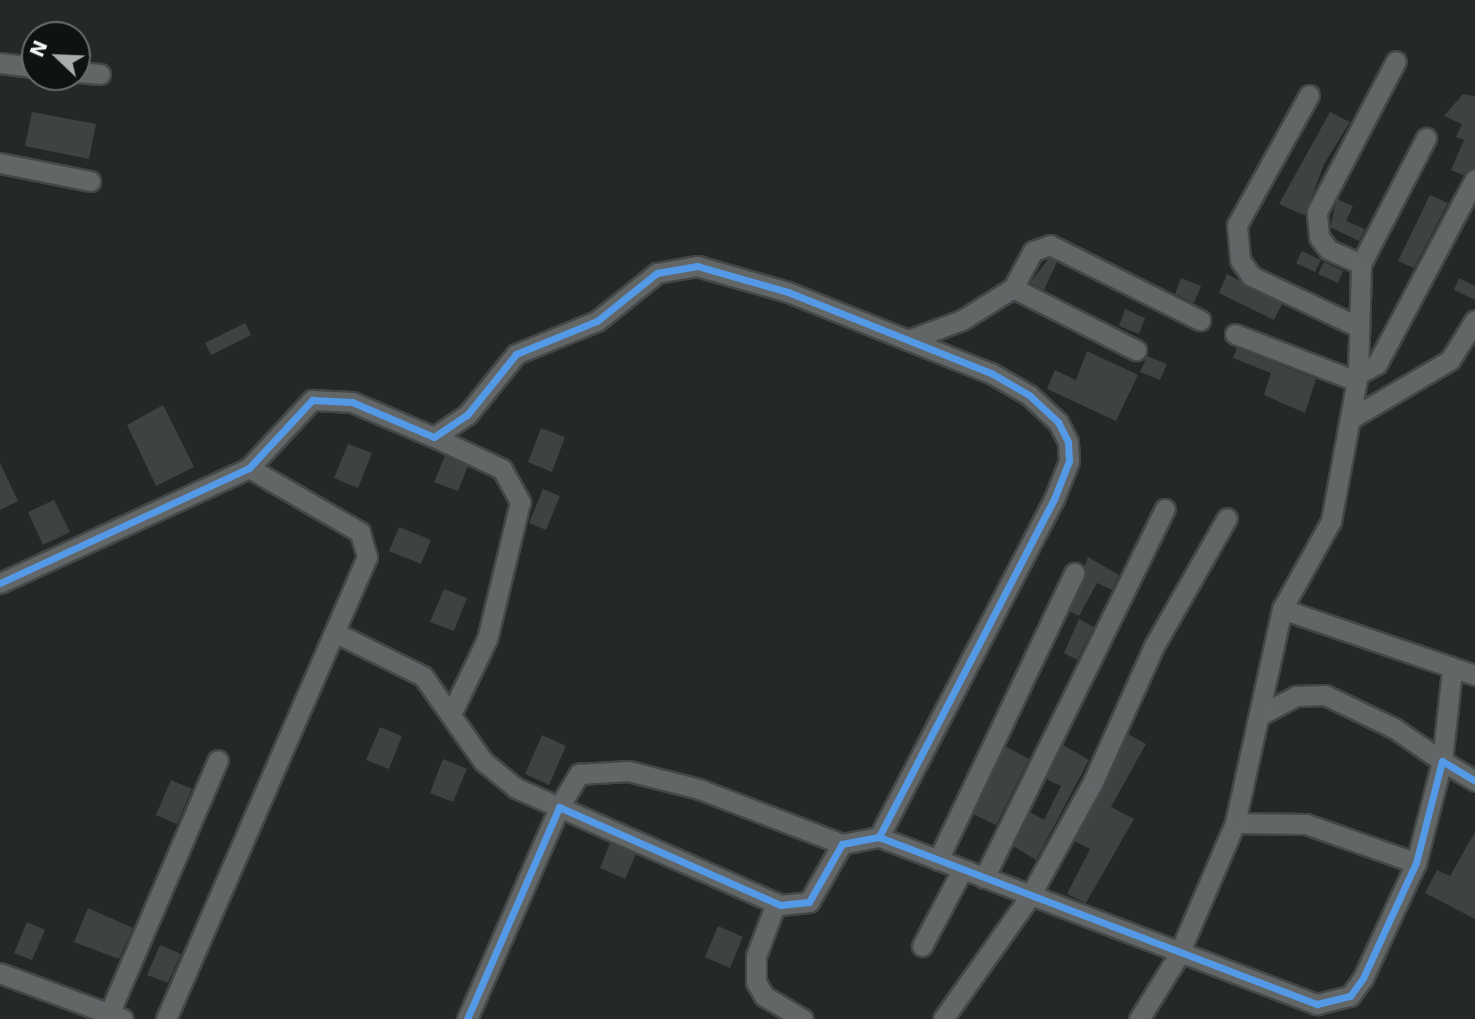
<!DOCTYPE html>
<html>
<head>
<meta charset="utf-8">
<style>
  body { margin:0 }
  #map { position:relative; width:1475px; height:1019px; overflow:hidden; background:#242828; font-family:"DejaVu Sans",sans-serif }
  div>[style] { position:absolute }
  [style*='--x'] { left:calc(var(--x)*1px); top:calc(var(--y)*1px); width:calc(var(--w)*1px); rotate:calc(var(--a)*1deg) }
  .building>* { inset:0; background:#3f4242 }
  .roads { filter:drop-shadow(2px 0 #434747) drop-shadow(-2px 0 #434747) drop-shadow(0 2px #434747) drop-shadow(0 -2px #434747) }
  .minor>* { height:19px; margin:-9.5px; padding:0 9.5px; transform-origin:9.5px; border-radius:9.5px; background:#636667 }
  .cycleway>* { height:7px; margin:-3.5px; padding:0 3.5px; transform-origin:3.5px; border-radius:3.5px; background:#5399e6 }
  span { translate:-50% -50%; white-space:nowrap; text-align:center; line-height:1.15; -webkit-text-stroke:5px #0e1212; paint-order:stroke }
  .north { position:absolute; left:21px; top:21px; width:70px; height:70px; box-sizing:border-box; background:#0e1212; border:2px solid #686d6d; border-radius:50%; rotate:293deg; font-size:19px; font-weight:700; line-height:28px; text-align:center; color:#f0f5f5 }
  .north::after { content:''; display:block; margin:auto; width:24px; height:32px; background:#a9adad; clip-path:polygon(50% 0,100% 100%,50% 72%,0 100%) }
</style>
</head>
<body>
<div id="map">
  <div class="building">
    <i style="clip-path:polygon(1463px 94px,1475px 96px,1475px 167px,1463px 175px,1451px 170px,1464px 140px,1456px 137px,1462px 124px,1444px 116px)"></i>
    <i style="clip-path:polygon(32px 112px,96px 124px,89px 159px,25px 146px)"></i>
    <i style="clip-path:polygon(1330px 112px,1350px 122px,1324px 164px,1305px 215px,1299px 213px,1279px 204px)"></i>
    <i style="clip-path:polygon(1430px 195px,1448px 203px,1414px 268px,1398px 261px)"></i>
    <i style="clip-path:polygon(1337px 199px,1353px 206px,1346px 221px,1365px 229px,1359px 241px,1330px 227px)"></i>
    <i style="clip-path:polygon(1302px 251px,1321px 260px,1315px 272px,1296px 263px)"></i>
    <i style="clip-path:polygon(1049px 258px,1057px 262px,1044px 290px,1030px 283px)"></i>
    <i style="clip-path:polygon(1324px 262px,1343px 271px,1338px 283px,1318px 274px)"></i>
    <i style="clip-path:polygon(1227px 274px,1282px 304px,1274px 320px,1219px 293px)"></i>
    <i style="clip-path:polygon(1181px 278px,1201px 286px,1194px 303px,1175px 294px)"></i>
    <i style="clip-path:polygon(1459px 278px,1475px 286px,1475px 300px,1454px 290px)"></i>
    <i style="clip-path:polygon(1125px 309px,1145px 318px,1139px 334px,1119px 326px)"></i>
    <i style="clip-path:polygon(245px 323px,251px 335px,211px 355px,205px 343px)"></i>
    <i style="clip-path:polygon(1237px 348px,1316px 379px,1305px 413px,1264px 395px,1271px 373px,1233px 358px)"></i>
    <i style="clip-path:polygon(1087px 351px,1138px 375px,1116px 421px,1047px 389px,1055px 370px,1076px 380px)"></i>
    <i style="clip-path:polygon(1147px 356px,1167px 364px,1160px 380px,1140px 372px)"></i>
    <i style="clip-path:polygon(163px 405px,194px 467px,156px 486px,127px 425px)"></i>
    <i style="clip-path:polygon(541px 428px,565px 437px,552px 472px,528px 462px)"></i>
    <i style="clip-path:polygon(348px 444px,372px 453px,358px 488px,334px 478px)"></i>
    <i style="clip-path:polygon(445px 456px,468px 466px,458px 491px,434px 482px)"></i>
    <i style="clip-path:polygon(0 463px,18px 501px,0 510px)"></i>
    <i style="clip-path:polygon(543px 489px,560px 496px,546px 530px,529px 523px)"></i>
    <i style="clip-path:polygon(54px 500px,70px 532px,43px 545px,28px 512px)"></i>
    <i style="clip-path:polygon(399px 527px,431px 540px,421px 564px,389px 551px)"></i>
    <i style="clip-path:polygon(1088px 557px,1119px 575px,1112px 590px,1097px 583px,1079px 616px,1069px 611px)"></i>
    <i style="clip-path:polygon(444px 589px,467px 598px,454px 631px,430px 622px)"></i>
    <i style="clip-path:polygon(1079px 619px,1094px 627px,1077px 660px,1064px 653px)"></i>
    <i style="clip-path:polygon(380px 727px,402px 736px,389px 769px,366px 760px)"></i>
    <i style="clip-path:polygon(1128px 734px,1146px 744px,1111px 807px,1134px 819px,1086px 903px,1067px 894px,1090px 849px,1074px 841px)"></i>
    <i style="clip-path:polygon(542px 735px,566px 746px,549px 785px,525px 774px)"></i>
    <i style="clip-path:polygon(1063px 745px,1089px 760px,1036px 860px,1013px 846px,1030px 812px,1044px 820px,1061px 786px,1046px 779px)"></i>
    <i style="clip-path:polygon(1005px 746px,1029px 759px,996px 825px,973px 814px)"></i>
    <i style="clip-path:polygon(443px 759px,467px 769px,453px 802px,430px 793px)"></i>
    <i style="clip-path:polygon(171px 780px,192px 789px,177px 824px,156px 815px)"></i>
    <i style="clip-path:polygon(1475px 832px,1475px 919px,1425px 893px,1437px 870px,1450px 876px)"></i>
    <i style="clip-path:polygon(610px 843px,636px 854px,625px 879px,600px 868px)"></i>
    <i style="clip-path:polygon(88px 908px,133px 928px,119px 959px,74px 942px)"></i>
    <i style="clip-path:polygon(27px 922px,45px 930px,32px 960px,14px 953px)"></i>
    <i style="clip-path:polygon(718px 926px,743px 937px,730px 968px,705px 957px)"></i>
    <i style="clip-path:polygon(160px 945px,181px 954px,168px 983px,147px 975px)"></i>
  </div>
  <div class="roads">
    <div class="minor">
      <i style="--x:0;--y:63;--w:35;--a:7"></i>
      <i style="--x:77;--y:72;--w:23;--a:5"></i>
      <i style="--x:1309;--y:95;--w:149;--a:119"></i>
      <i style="--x:1237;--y:225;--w:35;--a:85"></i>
      <i style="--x:1240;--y:260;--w:19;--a:55"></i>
      <i style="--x:1251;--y:276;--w:119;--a:25.3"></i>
      <i style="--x:0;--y:163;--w:92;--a:11.3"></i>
      <i style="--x:1361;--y:264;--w:36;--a:-156"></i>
      <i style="--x:1328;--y:249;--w:15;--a:-127"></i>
      <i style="--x:1319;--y:237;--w:25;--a:-95"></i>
      <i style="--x:1317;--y:212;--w:170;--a:-62.4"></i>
      <i style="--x:1013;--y:288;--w:42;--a:-61.6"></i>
      <i style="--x:1033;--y:251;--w:18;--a:-19"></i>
      <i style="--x:1050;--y:245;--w:168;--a:26.6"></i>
      <i style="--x:1235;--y:334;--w:130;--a:21.2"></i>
      <i style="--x:908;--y:340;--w:58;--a:-20.3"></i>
      <i style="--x:962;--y:320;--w:60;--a:-32.1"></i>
      <i style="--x:1013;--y:288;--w:138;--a:26.8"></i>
      <i style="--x:1358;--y:374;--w:21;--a:-28"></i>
      <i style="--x:1377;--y:364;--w:209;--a:-62.1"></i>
      <i style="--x:1350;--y:419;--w:116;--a:-30.5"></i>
      <i style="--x:1450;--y:360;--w:47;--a:-58"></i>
      <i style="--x:434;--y:437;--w:75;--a:25.2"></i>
      <i style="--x:502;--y:469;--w:38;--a:61"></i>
      <i style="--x:520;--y:502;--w:141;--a:103.5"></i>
      <i style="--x:487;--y:639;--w:81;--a:115.6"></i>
      <i style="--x:0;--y:583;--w:274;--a:-24.8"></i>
      <i style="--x:249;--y:468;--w:93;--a:-47.2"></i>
      <i style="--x:312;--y:400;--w:40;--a:2.9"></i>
      <i style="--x:352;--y:402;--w:89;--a:23.1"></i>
      <i style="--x:434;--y:437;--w:40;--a:-34"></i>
      <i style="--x:467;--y:415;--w:78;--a:-51.2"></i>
      <i style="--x:516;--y:354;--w:87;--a:-22.2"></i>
      <i style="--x:597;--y:321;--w:77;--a:-38.7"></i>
      <i style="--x:657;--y:273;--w:41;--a:-9.9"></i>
      <i style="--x:697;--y:266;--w:95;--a:15.9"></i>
      <i style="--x:788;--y:292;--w:219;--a:21.8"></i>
      <i style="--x:991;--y:373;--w:44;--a:30.1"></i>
      <i style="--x:1029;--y:395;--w:40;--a:43"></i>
      <i style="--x:1058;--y:422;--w:22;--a:63"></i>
      <i style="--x:1068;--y:442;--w:19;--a:87"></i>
      <i style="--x:1069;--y:461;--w:41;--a:111.5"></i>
      <i style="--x:1054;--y:499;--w:381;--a:117.4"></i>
      <i style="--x:1282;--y:609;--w:204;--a:18.9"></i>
      <i style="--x:336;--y:633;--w:97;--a:26.3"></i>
      <i style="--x:423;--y:676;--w:104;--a:54.8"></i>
      <i style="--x:483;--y:761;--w:43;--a:39.3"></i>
      <i style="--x:516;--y:788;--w:47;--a:23.8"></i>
      <i style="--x:559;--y:807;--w:39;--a:-59"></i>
      <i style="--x:579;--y:774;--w:49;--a:-3.5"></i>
      <i style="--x:628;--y:771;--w:73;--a:14.2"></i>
      <i style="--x:699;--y:789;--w:153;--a:21"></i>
      <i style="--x:1260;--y:715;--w:41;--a:-27.8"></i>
      <i style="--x:1296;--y:696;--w:29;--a:-2"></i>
      <i style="--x:1325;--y:695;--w:76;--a:25.6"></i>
      <i style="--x:1394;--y:728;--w:58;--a:34.5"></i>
      <i style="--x:1442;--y:761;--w:92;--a:-83.7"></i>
      <i style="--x:1235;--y:823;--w:71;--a:0.8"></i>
      <i style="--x:1306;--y:824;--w:117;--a:19.5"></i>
      <i style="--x:938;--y:860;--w:318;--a:-64.6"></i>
      <i style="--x:984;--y:878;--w:411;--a:-63.9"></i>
      <i style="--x:776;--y:903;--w:57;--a:110.7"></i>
      <i style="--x:756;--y:956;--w:26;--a:90"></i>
      <i style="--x:756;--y:982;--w:16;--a:60"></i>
      <i style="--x:764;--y:996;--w:45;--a:30.5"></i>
      <i style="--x:922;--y:946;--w:86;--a:-62.2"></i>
      <i style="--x:0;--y:973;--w:131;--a:20.5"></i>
      <i style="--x:109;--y:1014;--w:276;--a:-66.8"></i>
      <i style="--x:166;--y:1019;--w:504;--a:-66.49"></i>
      <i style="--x:367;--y:557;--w:26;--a:-106"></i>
      <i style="--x:360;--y:532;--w:128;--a:-150"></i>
      <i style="--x:467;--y:1019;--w:231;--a:-66.5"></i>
      <i style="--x:559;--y:807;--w:242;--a:23.9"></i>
      <i style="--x:780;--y:905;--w:29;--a:-6"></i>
      <i style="--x:809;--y:902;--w:67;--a:-60.4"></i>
      <i style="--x:842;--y:844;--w:38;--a:-11"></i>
      <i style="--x:879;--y:837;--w:469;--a:20.9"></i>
      <i style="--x:1317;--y:1004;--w:34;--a:-14"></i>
      <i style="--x:1350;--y:996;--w:22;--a:-54"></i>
      <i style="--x:1363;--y:978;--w:127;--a:-65.3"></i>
      <i style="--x:1416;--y:863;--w:105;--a:-75.7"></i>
      <i style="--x:1442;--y:761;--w:39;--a:31"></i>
      <i style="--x:943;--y:1019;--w:151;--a:-54.7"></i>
      <i style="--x:1030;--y:896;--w:130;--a:-61.1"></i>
      <i style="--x:1093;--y:782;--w:149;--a:-65.8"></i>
      <i style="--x:1154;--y:646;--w:147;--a:-60.3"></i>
      <i style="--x:1139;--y:1019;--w:74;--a:-58.2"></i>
      <i style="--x:1178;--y:956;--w:145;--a:-66.8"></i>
      <i style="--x:1235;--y:823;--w:219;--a:-77.6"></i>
      <i style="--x:1282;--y:609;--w:101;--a:-60.9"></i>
      <i style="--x:1331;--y:521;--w:149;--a:-79.6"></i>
      <i style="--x:1358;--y:374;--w:110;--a:-88.4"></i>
      <i style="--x:1361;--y:264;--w:142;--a:-62.7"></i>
    </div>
  </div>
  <div class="cycleway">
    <i style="--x:0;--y:583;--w:274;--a:-24.8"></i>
    <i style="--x:249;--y:468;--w:93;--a:-47.2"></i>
    <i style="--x:312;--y:400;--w:40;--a:2.9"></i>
    <i style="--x:352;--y:402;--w:89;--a:23.1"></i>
    <i style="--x:434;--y:437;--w:40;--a:-34"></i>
    <i style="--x:467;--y:415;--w:78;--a:-51.2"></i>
    <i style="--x:516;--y:354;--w:87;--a:-22.2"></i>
    <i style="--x:597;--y:321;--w:77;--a:-38.7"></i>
    <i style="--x:657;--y:273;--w:41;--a:-9.9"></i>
    <i style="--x:697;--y:266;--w:95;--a:15.9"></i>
    <i style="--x:788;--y:292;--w:219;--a:21.8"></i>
    <i style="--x:991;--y:373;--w:44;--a:30.1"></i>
    <i style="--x:1029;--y:395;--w:40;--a:43"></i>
    <i style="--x:1058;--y:422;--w:22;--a:63"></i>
    <i style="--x:1068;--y:442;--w:19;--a:87"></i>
    <i style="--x:1069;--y:461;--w:41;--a:111.5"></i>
    <i style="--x:1054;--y:499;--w:381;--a:117.4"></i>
    <i style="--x:467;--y:1019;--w:231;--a:-66.5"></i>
    <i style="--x:559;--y:807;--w:242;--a:23.9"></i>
    <i style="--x:780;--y:905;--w:29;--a:-6"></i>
    <i style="--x:809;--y:902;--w:67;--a:-60.4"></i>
    <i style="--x:842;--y:844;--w:38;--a:-11"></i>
    <i style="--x:879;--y:837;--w:469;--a:20.9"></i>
    <i style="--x:1317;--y:1004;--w:34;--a:-14"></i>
    <i style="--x:1350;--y:996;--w:22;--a:-54"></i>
    <i style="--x:1363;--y:978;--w:127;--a:-65.3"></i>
    <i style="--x:1416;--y:863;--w:105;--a:-75.7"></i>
    <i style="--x:1442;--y:761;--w:39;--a:31"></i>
  </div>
  <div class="north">N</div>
</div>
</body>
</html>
